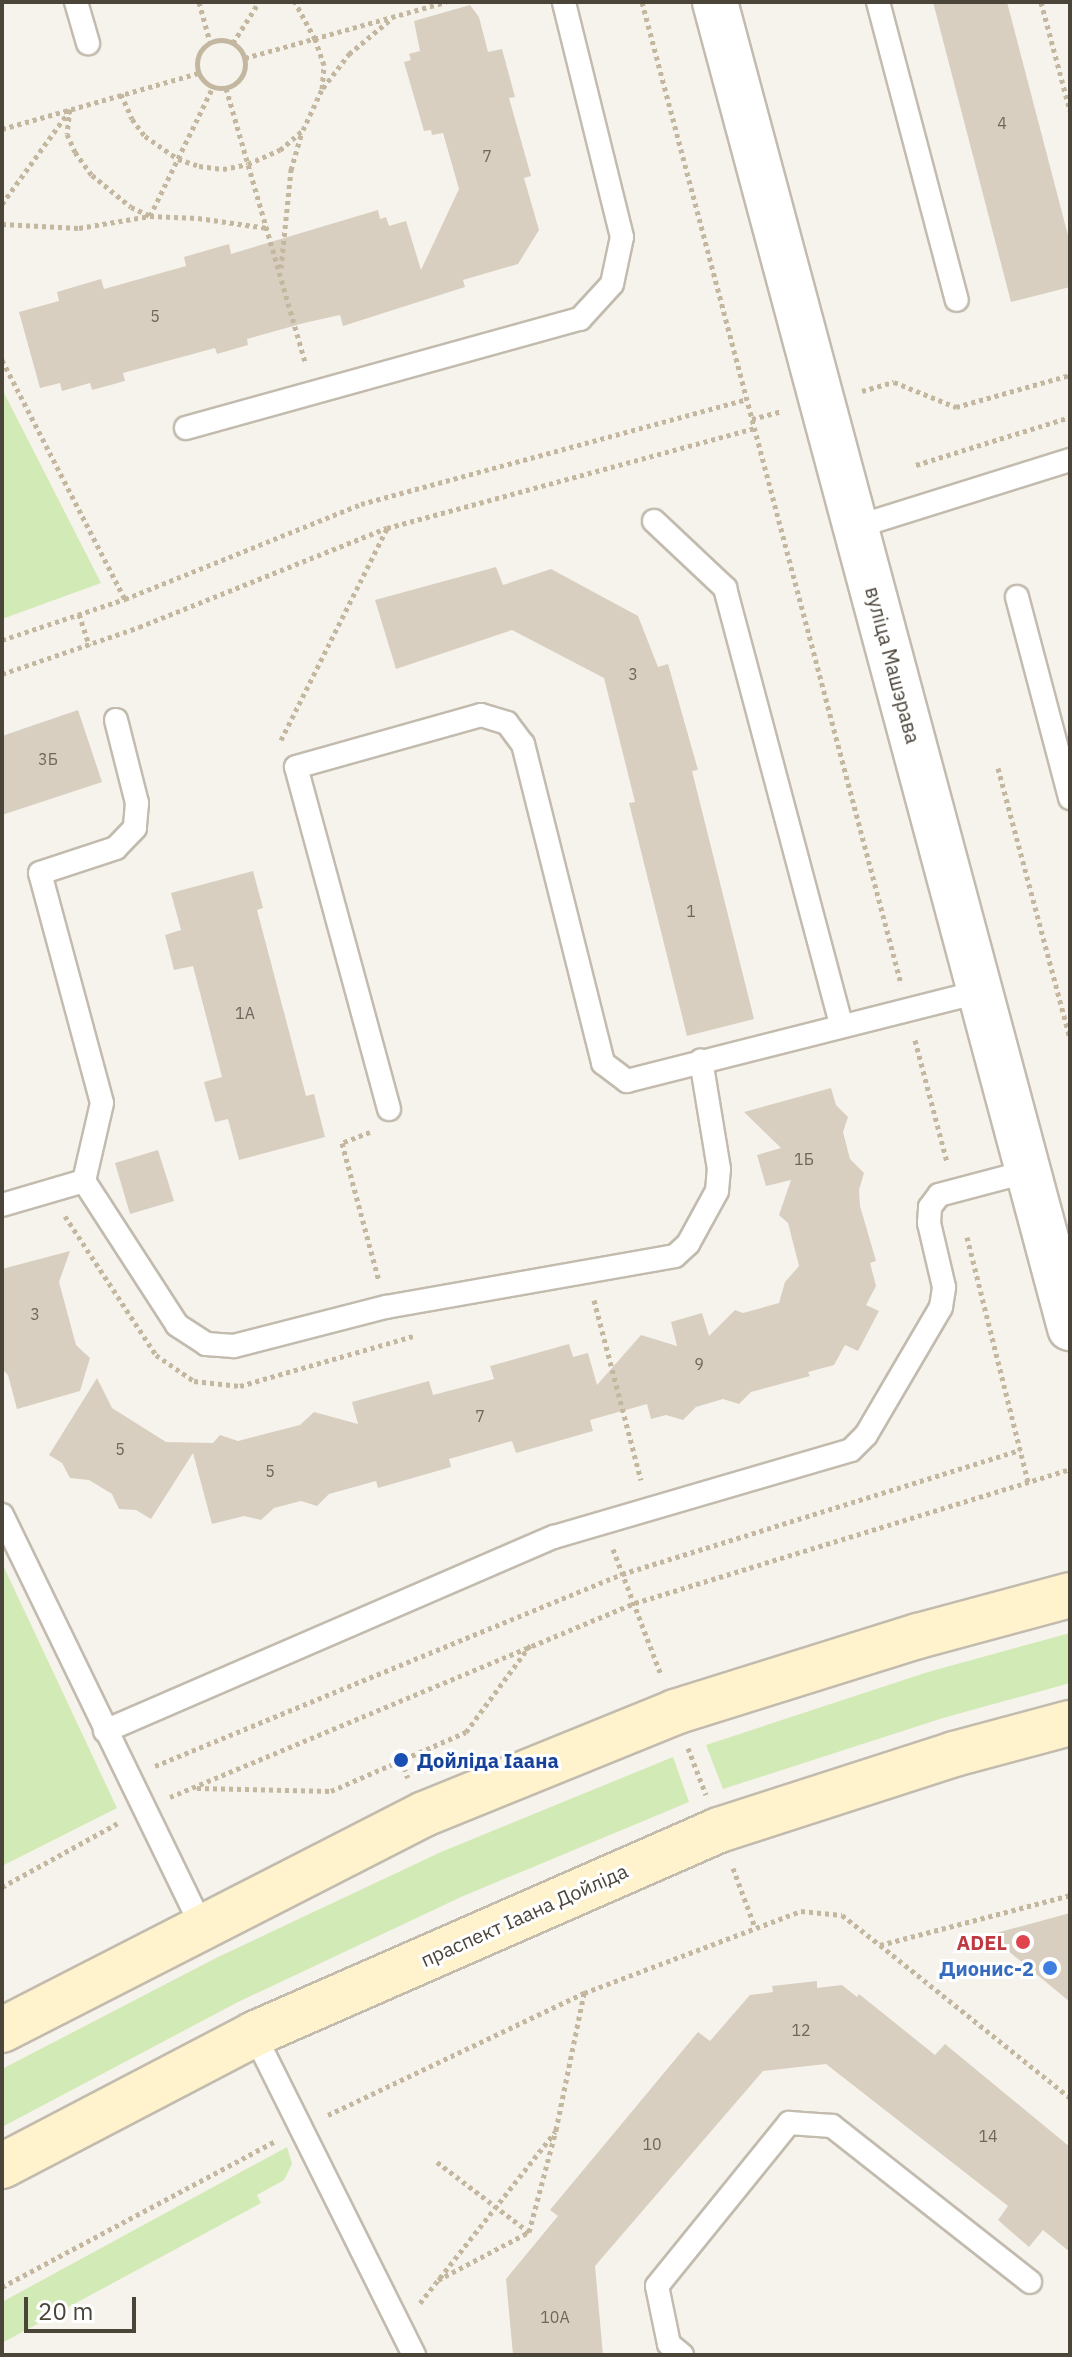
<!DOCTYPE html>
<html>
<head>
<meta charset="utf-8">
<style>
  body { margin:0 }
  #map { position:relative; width:1072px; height:2357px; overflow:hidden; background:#f6f3ec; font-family:"IBM Plex Sans",sans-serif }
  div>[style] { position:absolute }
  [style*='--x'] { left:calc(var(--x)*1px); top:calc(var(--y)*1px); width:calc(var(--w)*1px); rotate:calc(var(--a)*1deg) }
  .green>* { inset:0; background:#d2eab5 }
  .building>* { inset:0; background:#d8cfc1 }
  .path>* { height:5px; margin-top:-2.5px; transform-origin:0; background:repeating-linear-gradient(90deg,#c4b79f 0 4px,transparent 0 8px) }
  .path>.ring { margin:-2.5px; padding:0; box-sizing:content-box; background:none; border:5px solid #c4b79f; border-radius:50% }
  .roads { filter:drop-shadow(2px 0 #c2bbae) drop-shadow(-2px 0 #c2bbae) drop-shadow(0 2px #c2bbae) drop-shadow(0 -2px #c2bbae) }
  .service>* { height:22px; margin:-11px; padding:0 11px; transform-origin:11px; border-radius:11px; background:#fff }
  .tertiary>* { height:44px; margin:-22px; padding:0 22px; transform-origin:22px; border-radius:22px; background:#fff }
  .secondary>* { height:44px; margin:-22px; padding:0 22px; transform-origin:22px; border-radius:22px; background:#fff3cd }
  .dots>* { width:22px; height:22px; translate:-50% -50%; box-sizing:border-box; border:4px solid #fff; border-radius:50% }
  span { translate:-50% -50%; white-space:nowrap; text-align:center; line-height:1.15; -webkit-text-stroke:6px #fff; paint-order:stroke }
  .number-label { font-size:16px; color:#6e675b }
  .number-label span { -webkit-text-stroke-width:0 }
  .street-label { font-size:20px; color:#4b4439 }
  .transit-label { font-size:20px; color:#164399; font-weight:700 }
  .left { translate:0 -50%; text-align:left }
  .health-label { font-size:20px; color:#be3a42; font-weight:700 }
  .right { translate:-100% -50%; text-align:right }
  .shop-label { font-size:20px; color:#366cbe; font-weight:700 }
  .frame { position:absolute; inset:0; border:4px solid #4b4439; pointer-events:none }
  .scale { position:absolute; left:24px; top:2297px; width:112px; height:36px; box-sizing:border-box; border:4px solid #4b4439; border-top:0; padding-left:10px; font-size:24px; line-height:28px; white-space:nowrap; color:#4b4439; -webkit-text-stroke:6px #fff; paint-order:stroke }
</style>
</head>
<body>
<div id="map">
  <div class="green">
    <i style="clip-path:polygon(2px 389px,101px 583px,2px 619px)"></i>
    <i style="clip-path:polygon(2px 1563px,117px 1808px,2px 1866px)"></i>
    <i style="clip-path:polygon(1070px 1633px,1070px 1683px,943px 1718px,723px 1789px,706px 1745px,928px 1672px)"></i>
    <i style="clip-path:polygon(673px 1757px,689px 1802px,461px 1897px,238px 2002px,2px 2127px,2px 2069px,216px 1958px,441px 1852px)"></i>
    <i style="clip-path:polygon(287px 2147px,292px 2164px,284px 2180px,257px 2195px,261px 2203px,2px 2343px,2px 2302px)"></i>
  </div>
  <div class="building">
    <i style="clip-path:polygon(933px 2px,1007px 2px,1070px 243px,1070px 287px,1011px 302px)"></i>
    <i style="clip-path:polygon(470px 5px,479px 17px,488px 52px,502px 49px,515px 97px,509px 98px,531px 176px,524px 178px,539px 230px,518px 264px,463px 280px,465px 287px,343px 326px,340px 315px,304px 323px,247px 339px,248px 345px,217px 354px,215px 348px,123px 373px,125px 381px,92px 390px,90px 383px,62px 391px,60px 383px,40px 388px,19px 312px,59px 301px,57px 292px,101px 279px,104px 289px,186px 266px,184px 257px,229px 244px,231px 254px,378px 210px,380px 219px,386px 217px,389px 226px,406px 221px,421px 270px,459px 189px,443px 133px,432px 135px,431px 130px,424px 131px,404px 62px,411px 60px,409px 54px,420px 51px,414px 21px)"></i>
    <i style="clip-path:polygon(496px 567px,503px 585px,551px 569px,638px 616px,658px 667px,668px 664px,698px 770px,692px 771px,754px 1019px,687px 1036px,629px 803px,635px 802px,604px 678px,512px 630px,396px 669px,375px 600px)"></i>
    <i style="clip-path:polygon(78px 710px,102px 782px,2px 815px,2px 736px)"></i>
    <i style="clip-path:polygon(253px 871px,263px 908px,257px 910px,306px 1096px,314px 1094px,325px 1137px,239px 1160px,228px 1119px,215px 1122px,204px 1082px,222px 1077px,193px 966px,174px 970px,165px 935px,181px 930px,171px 893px)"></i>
    <i style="clip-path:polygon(831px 1088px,836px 1105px,848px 1117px,843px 1132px,850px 1159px,864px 1173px,859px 1190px,860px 1206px,876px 1261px,870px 1263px,876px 1286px,866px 1305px,879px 1311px,858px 1351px,845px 1345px,834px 1365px,808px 1372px,810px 1376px,751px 1392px,739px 1404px,723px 1399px,696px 1407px,683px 1420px,666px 1415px,651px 1419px,647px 1404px,590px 1420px,593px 1431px,516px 1453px,512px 1441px,449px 1459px,451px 1467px,378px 1488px,376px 1481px,329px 1494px,317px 1506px,301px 1501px,274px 1508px,261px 1520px,244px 1516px,212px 1524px,193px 1453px,151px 1519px,136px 1510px,119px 1509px,112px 1494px,89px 1480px,70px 1478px,62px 1463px,49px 1455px,97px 1378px,112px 1408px,166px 1442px,213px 1443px,220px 1435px,238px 1441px,300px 1425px,314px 1412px,358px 1424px,352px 1402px,429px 1381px,433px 1395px,494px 1379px,490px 1366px,569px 1344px,573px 1357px,588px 1353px,597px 1385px,641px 1335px,677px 1346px,671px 1322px,702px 1313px,709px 1336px,735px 1310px,743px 1313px,779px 1303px,785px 1282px,799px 1266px,788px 1223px,779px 1215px,791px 1180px,766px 1186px,757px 1155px,781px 1148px,744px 1112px)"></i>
    <i style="clip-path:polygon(158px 1150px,174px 1201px,130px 1214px,115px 1163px)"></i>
    <i style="clip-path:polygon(70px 1251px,59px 1282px,76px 1345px,90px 1358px,80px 1391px,17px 1409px,8px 1375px,2px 1369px,2px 1269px)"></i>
    <i style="clip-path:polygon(1070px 1913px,1070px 2002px,989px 1935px)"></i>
    <i style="clip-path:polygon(817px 1981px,817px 1988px,842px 1985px,857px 1997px,859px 1994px,935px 2055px,945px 2044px,1070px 2147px,1070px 2252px,1043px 2230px,1029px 2247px,998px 2220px,1008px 2206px,826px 2064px,763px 2071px,595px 2266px,603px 2355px,513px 2355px,506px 2279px,558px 2216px,550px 2210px,698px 2032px,710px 2041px,750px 1995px,773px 1992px,772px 1986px)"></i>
  </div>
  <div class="path">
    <i style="--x:199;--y:2;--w:41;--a:74.6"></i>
    <i style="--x:642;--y:2;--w:1016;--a:75.22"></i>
    <i style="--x:1041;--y:2;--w:113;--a:75.1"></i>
    <i class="ring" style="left:197px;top:40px;width:43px;height:43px"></i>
    <i style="--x:233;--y:43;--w:49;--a:-57.6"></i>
    <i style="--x:245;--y:58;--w:209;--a:-15.6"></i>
    <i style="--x:226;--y:88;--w:284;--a:73.9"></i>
    <i style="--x:323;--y:88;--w:43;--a:-52.6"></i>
    <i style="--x:349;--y:54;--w:55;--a:-39.8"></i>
    <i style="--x:121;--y:94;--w:27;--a:66"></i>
    <i style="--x:132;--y:119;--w:21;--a:53"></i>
    <i style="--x:145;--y:136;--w:40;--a:34.9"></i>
    <i style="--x:178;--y:159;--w:22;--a:18"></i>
    <i style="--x:199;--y:166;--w:24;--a:7"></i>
    <i style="--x:223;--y:169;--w:25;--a:-11"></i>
    <i style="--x:248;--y:164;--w:35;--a:-24"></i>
    <i style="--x:280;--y:150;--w:30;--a:-41"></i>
    <i style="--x:303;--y:130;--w:45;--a:-65.1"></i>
    <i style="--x:322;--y:89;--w:24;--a:-85"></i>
    <i style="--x:324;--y:65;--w:28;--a:-109"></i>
    <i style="--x:315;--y:39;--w:42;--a:-118.4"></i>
    <i style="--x:70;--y:109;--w:25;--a:97"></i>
    <i style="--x:67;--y:134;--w:20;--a:66"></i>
    <i style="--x:75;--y:152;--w:29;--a:54"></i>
    <i style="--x:92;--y:175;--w:50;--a:39.4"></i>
    <i style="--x:131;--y:207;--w:21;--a:25"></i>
    <i style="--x:150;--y:216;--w:48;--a:2.4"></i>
    <i style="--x:198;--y:218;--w:70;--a:8.2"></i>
    <i style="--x:2;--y:129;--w:204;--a:-15.9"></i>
    <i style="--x:2;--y:204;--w:116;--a:-54.1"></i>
    <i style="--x:2;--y:224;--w:77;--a:3"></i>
    <i style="--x:79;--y:228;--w:72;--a:-9.6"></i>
    <i style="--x:150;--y:216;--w:144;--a:-64"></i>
    <i style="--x:281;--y:268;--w:99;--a:-84.2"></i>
    <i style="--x:291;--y:170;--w:40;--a:-74"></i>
    <i style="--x:2;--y:360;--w:269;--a:62.8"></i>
    <i style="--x:862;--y:391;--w:33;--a:-16"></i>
    <i style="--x:894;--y:382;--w:67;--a:22"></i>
    <i style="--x:956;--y:407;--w:118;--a:-15.7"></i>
    <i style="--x:752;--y:419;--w:31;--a:-15"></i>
    <i style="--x:916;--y:465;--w:161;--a:-17.3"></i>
    <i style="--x:79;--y:614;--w:33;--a:72"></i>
    <i style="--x:2;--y:640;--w:130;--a:-18.4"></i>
    <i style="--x:125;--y:599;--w:254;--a:-21.9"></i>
    <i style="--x:361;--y:504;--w:400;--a:-15.2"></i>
    <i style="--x:2;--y:674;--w:145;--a:-18.9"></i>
    <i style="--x:139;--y:627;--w:267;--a:-21.8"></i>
    <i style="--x:387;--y:528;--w:380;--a:-15.2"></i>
    <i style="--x:281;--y:740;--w:237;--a:-63.4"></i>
    <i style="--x:998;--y:768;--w:280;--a:75.1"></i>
    <i style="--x:915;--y:1040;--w:126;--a:75.3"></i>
    <i style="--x:370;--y:1132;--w:30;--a:159"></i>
    <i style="--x:342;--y:1143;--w:143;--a:75"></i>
    <i style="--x:65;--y:1216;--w:166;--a:56.8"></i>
    <i style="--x:156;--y:1355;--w:46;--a:34.4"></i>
    <i style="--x:194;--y:1381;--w:46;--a:6.2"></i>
    <i style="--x:240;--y:1386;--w:180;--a:-16.1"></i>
    <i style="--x:967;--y:1237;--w:252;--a:76"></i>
    <i style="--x:594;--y:1300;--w:186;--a:75.4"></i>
    <i style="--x:613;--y:1549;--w:135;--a:69.1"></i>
    <i style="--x:688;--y:1748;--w:50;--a:69"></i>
    <i style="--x:401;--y:1760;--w:19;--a:69"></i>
    <i style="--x:155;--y:1766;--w:505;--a:-22.35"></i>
    <i style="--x:622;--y:1574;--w:417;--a:-17.3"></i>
    <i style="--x:197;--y:1788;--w:134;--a:1.3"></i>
    <i style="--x:331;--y:1791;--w:147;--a:-23.6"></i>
    <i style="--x:466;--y:1732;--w:109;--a:-53.5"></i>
    <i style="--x:170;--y:1797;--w:504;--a:-22.65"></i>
    <i style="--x:635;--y:1603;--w:455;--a:-17.1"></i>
    <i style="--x:733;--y:1868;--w:63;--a:69.6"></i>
    <i style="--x:2;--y:1887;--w:132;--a:-28.9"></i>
    <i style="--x:880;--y:1945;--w:244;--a:38.8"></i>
    <i style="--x:328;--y:2115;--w:284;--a:-25.5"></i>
    <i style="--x:584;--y:1993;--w:232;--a:-20.7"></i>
    <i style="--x:801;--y:1911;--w:41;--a:5.6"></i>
    <i style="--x:842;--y:1915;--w:48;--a:38.3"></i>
    <i style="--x:880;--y:1945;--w:196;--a:-14.7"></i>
    <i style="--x:437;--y:2162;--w:116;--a:37.3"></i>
    <i style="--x:438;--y:2280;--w:103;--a:-27.8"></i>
    <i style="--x:529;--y:2232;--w:106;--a:-75.2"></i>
    <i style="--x:556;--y:2130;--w:139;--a:-78.4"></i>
    <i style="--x:2;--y:2287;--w:310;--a:-28.1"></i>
    <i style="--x:420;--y:2303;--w:218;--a:-51.7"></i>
  </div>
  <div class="roads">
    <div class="service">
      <i style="--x:76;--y:2;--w:43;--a:73.7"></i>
      <i style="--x:878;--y:2;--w:308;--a:75.2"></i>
      <i style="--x:186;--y:428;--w:409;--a:-15.5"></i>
      <i style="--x:580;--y:319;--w:47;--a:-47.6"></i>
      <i style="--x:612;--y:284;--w:48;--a:-78"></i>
      <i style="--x:622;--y:237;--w:242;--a:-103.9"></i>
      <i style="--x:654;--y:521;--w:98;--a:43.3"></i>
      <i style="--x:725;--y:588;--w:452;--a:75.1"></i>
      <i style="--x:856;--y:527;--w:224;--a:-17.4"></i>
      <i style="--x:1017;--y:597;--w:208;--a:75.2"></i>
      <i style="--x:116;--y:720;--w:86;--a:75.8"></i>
      <i style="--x:137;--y:803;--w:25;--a:95"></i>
      <i style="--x:135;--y:828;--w:28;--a:134"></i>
      <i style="--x:116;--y:848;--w:80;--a:161.8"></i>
      <i style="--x:40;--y:873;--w:238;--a:74.9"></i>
      <i style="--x:102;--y:1103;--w:80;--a:103"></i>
      <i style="--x:84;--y:1181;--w:171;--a:57.1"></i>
      <i style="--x:177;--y:1325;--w:35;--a:33"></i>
      <i style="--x:206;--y:1344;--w:28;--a:4"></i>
      <i style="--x:234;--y:1346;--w:157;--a:-14.4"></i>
      <i style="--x:386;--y:1307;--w:293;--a:-10"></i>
      <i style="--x:675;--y:1256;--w:18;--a:-43"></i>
      <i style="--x:688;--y:1244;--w:60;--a:-61.3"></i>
      <i style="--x:717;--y:1191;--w:22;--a:-85"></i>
      <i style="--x:719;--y:1169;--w:110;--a:-99.4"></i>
      <i style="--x:389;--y:1109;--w:354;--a:-105.2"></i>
      <i style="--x:296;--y:767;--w:192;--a:-15.7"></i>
      <i style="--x:481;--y:715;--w:27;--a:17"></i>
      <i style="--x:507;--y:723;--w:26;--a:53"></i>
      <i style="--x:523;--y:744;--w:329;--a:75.9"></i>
      <i style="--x:603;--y:1063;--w:30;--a:37"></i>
      <i style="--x:627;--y:1081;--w:364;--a:-14.2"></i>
      <i style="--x:2;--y:1205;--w:85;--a:-16.3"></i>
      <i style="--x:2;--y:1515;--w:458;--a:64.1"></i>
      <i style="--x:105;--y:1731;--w:489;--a:-23.4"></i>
      <i style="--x:554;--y:1537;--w:309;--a:-16.3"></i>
      <i style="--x:851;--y:1450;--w:21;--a:-45"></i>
      <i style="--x:866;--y:1435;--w:148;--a:-59.6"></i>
      <i style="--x:941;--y:1307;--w:20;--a:-81"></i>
      <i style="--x:944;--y:1287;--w:66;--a:-103.2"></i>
      <i style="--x:929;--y:1223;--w:16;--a:-86"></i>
      <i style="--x:930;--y:1207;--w:15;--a:-53"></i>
      <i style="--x:939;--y:1195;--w:94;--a:-14.8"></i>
      <i style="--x:254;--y:2034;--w:359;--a:63.5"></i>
      <i style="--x:682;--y:2355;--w:17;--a:-140"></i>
      <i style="--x:669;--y:2344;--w:59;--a:-101.7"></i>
      <i style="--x:657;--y:2286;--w:210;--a:-51"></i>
      <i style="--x:789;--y:2123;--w:43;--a:4"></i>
      <i style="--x:832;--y:2126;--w:252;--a:38.2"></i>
    </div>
    <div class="tertiary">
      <i style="--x:715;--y:2;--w:1373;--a:75.01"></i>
    </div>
    <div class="secondary">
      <i style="--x:2;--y:2030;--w:474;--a:-27.1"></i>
      <i style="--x:424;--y:1814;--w:271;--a:-22.1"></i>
      <i style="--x:675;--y:1712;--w:255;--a:-17.4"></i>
      <i style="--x:918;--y:1636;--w:157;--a:-15.1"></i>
      <i style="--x:2;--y:2166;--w:284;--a:-27.6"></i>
      <i style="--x:254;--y:2034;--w:508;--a:-23.69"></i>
      <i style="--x:719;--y:1830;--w:247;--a:-17.9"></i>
      <i style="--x:954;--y:1754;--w:120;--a:-15"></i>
    </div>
  </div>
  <div class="dots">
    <i style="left:401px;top:1760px;background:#1a4fb4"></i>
    <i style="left:1023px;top:1942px;background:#e0444e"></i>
    <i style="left:1050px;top:1968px;background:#3f7fe0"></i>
  </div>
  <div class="number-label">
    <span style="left:1002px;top:123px">4</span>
    <span style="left:487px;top:156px">7</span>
    <span style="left:155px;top:316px">5</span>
    <span style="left:633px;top:674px">3</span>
    <span style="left:48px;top:759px">3Б</span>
    <span style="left:691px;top:911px">1</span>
    <span style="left:245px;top:1013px">1А</span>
    <span style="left:804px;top:1159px">1Б</span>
    <span style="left:35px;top:1314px">3</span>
    <span style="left:699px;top:1364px">9</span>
    <span style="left:480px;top:1416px">7</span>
    <span style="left:120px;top:1449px">5</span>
    <span style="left:270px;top:1471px">5</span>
    <span style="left:801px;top:2030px">12</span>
    <span style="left:988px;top:2136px">14</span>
    <span style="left:652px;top:2144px">10</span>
    <span style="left:555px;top:2317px">10А</span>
  </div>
  <div class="street-label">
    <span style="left:893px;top:665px;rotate:75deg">вуліца Машэрава</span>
    <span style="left:524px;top:1915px;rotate:-24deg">праспект Іаана Дойліда</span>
  </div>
  <div class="transit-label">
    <span class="left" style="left:417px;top:1760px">Дойліда Іаана</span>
  </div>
  <div class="health-label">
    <span class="right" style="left:1007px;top:1942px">ADEL</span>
  </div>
  <div class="shop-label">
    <span class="right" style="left:1034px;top:1968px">Дионис-2</span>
  </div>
  <div class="frame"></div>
  <div class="scale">20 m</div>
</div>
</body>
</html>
